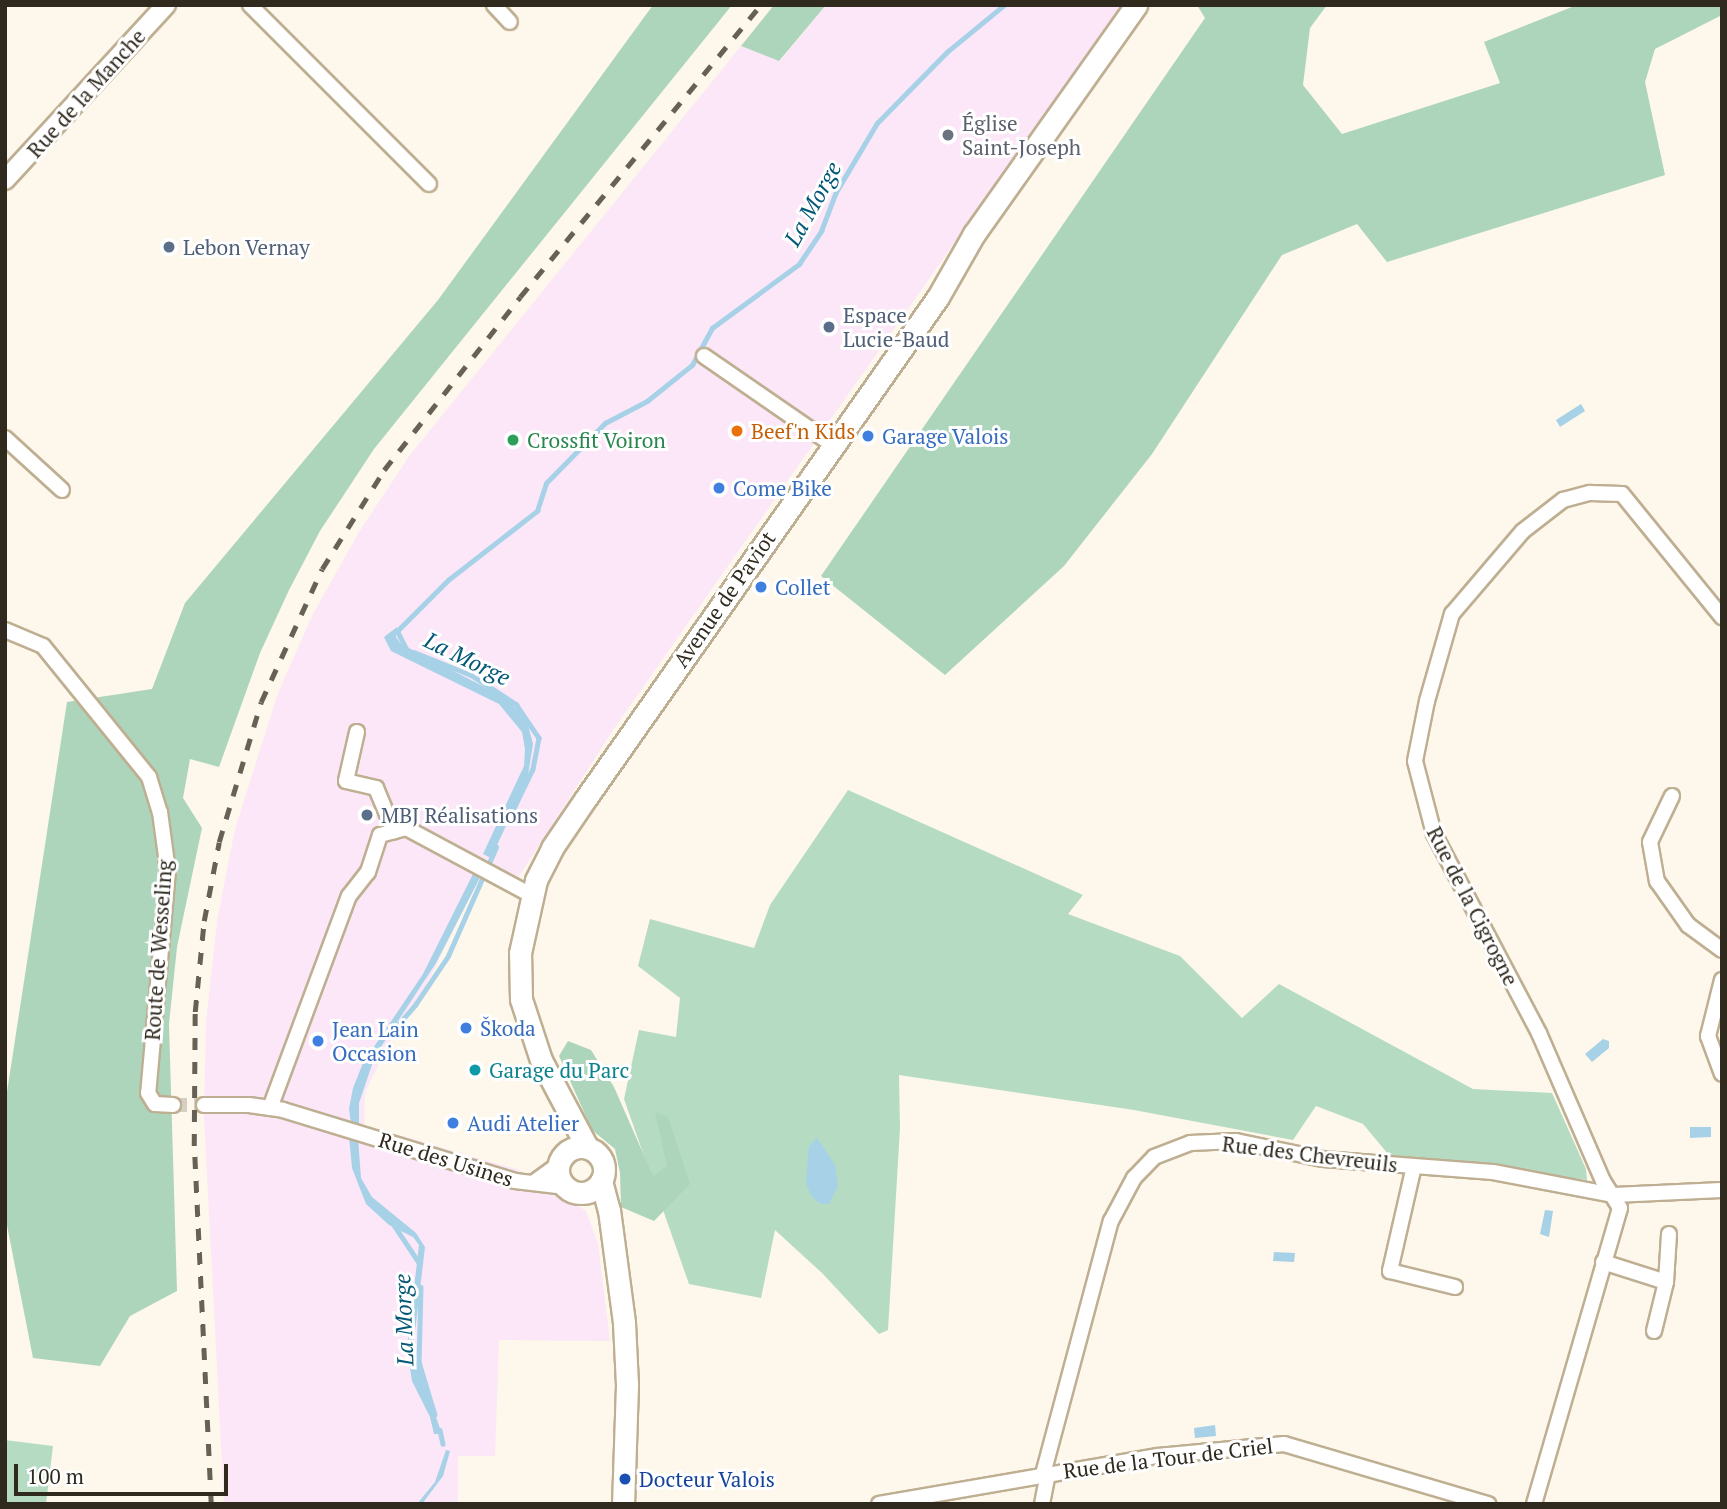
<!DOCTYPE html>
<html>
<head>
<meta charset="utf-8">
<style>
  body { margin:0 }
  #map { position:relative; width:1727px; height:1509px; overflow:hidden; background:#fef7eb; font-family:"PT Serif",serif }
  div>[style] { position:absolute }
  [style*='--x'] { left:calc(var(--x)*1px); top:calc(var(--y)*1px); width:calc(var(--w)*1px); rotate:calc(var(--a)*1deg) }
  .industrial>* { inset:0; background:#fbe7f7 }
  .green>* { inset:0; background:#b5dbc3 }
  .forest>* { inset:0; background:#add5bc }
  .water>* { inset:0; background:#a6d1e7 }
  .stream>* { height:4.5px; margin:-2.25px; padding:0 2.25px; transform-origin:2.25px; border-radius:2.25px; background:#a6d1e7 }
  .minor-tunnel>* { height:14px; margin-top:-7px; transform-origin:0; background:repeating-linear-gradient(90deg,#d5cec2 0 14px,transparent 0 21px) }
  .roads { filter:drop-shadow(2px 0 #bfaf92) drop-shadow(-2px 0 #bfaf92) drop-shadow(0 2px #bfaf92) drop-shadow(0 -2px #bfaf92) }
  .minor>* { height:14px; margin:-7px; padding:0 7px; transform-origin:7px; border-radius:7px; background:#fff }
  .tertiary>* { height:18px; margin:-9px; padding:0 9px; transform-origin:9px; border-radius:9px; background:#fff }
  .primary>* { height:21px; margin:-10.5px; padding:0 10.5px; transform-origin:10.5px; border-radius:10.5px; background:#fff }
  .primary>.ring { margin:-10.5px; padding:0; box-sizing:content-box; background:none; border:21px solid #fff; border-radius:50% }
  .rail>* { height:4.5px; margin-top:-2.25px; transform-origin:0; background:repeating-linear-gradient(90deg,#676155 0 12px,transparent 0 24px) }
  .dots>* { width:19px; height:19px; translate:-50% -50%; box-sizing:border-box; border:4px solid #fff; border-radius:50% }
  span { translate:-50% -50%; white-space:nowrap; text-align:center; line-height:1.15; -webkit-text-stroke:6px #fff; paint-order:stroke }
  .street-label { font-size:21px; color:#2f291e }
  .worship-label { font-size:21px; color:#5b616d }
  .left { translate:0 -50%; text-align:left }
  .service-label { font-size:21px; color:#4e5e75 }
  .food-label { font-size:21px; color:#c56008 }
  .shop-label { font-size:21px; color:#366cbe }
  .leisure-label { font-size:21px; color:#27864d }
  .culture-label { font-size:21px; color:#0d838f }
  .transit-label { font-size:21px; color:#164399 }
  .water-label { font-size:23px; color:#025876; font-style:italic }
  .frame { position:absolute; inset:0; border:7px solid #2f291e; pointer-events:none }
  .scale { position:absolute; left:14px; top:1464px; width:214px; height:32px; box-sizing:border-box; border:4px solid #2f291e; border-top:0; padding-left:9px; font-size:21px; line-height:24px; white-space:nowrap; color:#2f291e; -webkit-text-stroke:5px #fff; paint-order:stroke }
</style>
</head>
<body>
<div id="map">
  <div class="industrial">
    <i style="clip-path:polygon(826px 5px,1121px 5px,613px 730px,509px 892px,482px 872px,429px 980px,392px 1038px,365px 1092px,364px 1125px,519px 1170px,586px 1211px,598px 1244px,610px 1341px,499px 1340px,495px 1456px,458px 1456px,458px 1504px,224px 1504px,204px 1116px,206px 1023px,217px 921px,235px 829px,278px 693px,313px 614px,359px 532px,410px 455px,741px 46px,780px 61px)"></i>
  </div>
  <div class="green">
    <i style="clip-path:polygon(848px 790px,1083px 895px,1068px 914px,1180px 956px,1242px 1018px,1279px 984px,1473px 1089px,1552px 1093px,1586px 1169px,1587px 1180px,1389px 1155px,1363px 1124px,1316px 1106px,1293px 1140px,1134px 1110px,899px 1075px,900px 1128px,888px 1330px,879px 1334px,822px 1273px,775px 1230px,761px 1298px,689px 1284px,624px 1099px,639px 1030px,676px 1037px,680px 998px,638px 966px,650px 919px,754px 948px,770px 905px)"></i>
    <i style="clip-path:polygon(5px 1440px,53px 1446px,46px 1504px,5px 1504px)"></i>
  </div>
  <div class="forest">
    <i style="clip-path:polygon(653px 5px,732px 5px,374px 449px,320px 531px,289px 590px,260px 653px,219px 767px,190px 759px,183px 798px,202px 828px,177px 947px,169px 1024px,177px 1291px,130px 1316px,100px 1366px,33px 1358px,5px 1215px,5px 1105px,67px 702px,152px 689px,185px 603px,438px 300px)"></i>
    <i style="clip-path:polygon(774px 5px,826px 5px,779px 61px,741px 46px)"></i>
    <i style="clip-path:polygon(1197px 5px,1327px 5px,1310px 28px,1303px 85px,1342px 134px,1500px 83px,1484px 42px,1577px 5px,1722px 5px,1722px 15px,1655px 49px,1645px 82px,1665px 175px,1387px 262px,1357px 224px,1282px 255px,1152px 454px,1064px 566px,945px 675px,821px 576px,1205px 18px)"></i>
    <i style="clip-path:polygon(568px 1041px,591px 1050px,614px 1087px,653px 1176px,667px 1166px,655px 1112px,668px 1117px,690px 1184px,654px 1221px,621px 1207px,620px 1173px,615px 1149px,592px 1130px,559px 1056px)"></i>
  </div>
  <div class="water">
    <i style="clip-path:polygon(1581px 404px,1585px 411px,1560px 427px,1556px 420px)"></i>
    <i style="clip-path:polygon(397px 627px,396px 637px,401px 644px,498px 694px,510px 702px,527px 721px,533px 744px,527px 781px,491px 858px,483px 854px,524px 766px,525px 749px,522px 732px,499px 704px,391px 651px,384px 637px)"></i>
    <i style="clip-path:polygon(477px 866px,484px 870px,436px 963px,375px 1056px,359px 1103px,359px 1127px,351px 1124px,349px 1109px,353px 1088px,363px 1063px,423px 974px)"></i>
    <i style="clip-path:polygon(1603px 1039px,1609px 1041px,1609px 1048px,1592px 1062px,1585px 1054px)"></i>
    <i style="clip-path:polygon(1690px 1127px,1711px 1127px,1711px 1137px,1690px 1138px)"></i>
    <i style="clip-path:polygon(349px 1136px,358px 1138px,361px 1178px,372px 1197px,416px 1233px,425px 1247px,414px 1340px,416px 1361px,442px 1434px,434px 1434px,430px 1417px,412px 1381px,407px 1349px,419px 1245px,413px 1237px,389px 1225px,366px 1204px,352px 1168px)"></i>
    <i style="clip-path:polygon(817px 1138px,835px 1165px,838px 1186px,829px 1204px,821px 1204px,812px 1197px,806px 1184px,809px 1146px)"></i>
    <i style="clip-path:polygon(1545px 1210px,1553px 1211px,1549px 1237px,1540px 1234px)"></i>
    <i style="clip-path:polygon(1274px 1252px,1295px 1253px,1294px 1262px,1273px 1261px)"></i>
    <i style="clip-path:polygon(1215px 1425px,1216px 1436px,1195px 1438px,1194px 1428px)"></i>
    <i style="clip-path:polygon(446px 1450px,450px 1451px,443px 1476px,422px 1504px,417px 1504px,435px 1482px)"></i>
  </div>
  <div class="stream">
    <i style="--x:406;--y:649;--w:20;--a:-117"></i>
    <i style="--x:397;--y:631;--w:72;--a:-45"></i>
    <i style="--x:448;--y:580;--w:113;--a:-37.8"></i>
    <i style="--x:537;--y:511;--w:29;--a:-72"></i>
    <i style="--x:546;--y:483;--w:84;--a:-45.5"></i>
    <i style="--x:605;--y:423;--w:47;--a:-27.6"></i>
    <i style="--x:647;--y:401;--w:58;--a:-38.7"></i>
    <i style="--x:692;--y:365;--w:42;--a:-61.6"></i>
    <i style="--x:712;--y:328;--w:108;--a:-36.3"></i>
    <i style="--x:799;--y:264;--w:40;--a:-56"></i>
    <i style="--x:821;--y:231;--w:42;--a:-69"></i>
    <i style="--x:836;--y:192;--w:80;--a:-59.3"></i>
    <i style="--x:877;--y:123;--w:100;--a:-45.4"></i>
    <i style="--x:947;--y:52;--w:74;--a:-39.5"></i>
    <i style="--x:414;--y:652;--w:61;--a:22"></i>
    <i style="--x:471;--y:675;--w:54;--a:32.8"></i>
    <i style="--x:516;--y:704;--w:41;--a:55.9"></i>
    <i style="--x:539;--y:738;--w:32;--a:101"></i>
    <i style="--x:533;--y:769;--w:60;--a:115.7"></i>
    <i style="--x:389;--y:1035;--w:40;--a:-49"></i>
    <i style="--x:415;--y:1005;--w:59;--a:-56"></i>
    <i style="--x:448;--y:956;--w:119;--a:-66.2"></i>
    <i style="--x:394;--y:1225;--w:47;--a:56.3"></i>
    <i style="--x:421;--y:1287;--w:75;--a:91.5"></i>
    <i style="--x:419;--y:1362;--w:55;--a:73.2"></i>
    <i style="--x:440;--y:1430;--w:14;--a:78"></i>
  </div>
  <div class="minor-tunnel">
    <i style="--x:173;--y:1105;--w:31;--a:0"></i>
  </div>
  <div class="roads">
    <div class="minor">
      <i style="--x:250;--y:5;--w:253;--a:45"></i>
      <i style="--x:494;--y:5;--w:23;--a:47"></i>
      <i style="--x:704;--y:356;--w:157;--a:34.6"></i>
      <i style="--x:5;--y:438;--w:77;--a:42.4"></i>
      <i style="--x:5;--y:630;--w:41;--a:22.8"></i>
      <i style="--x:43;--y:646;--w:169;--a:51"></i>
      <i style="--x:149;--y:777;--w:37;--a:73"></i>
      <i style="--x:160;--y:812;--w:60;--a:82.3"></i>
      <i style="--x:168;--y:871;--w:223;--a:95.1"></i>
      <i style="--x:148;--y:1093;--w:13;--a:58"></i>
      <i style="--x:155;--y:1104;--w:18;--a:3"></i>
      <i style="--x:357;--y:732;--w:50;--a:102.7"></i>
      <i style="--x:346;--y:781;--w:31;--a:13"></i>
      <i style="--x:376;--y:788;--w:47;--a:67.3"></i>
      <i style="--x:1672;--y:796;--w:51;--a:115.6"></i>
      <i style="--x:1650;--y:842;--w:40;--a:80"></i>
      <i style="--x:1657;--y:881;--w:54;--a:54.8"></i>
      <i style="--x:1688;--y:925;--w:42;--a:36.3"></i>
      <i style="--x:1722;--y:980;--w:58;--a:104"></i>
      <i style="--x:1708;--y:1036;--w:40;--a:69.8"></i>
      <i style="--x:204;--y:1105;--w:45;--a:0"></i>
      <i style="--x:249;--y:1105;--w:34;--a:8"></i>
      <i style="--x:283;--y:1110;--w:243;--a:17"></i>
      <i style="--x:515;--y:1181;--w:51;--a:6.7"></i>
      <i style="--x:270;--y:1108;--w:226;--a:-69.6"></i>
      <i style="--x:349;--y:896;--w:31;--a:-52"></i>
      <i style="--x:368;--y:872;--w:39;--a:-72"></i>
      <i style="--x:380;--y:835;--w:27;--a:-15"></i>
      <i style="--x:406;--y:828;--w:142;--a:28.2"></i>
      <i style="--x:1414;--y:1166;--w:108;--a:102.9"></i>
      <i style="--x:1390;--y:1271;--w:67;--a:13.8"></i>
      <i style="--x:533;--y:1183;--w:32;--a:-36"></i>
      <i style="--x:1603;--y:1262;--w:66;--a:17.6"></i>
      <i style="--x:1654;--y:1331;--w:50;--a:-76.2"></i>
      <i style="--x:1666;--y:1282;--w:48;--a:-86.4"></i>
      <i style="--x:1043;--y:1474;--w:262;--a:-75"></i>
      <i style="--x:1111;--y:1221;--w:49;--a:-61.9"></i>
      <i style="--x:1134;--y:1178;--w:29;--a:-46"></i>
      <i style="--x:1154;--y:1157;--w:39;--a:-21"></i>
      <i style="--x:1190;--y:1143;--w:46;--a:-2.5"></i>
      <i style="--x:1236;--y:1141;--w:89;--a:11.7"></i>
      <i style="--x:1323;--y:1159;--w:170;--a:4.4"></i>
      <i style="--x:1493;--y:1172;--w:123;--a:10.8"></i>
      <i style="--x:1614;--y:1195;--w:108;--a:-2.7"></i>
      <i style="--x:879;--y:1504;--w:283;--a:-9.8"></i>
      <i style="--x:1158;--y:1456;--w:127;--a:-5.4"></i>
      <i style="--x:1284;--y:1444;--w:213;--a:16.4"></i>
      <i style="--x:1042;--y:1504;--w:32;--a:-79"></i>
      <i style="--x:1534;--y:1504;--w:308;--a:-73.8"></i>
      <i style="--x:1620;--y:1208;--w:32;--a:-122"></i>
      <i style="--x:1603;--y:1181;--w:161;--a:-113.4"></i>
      <i style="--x:1539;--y:1033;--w:225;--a:-117.8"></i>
      <i style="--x:1434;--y:834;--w:75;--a:-104.6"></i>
      <i style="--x:1415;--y:761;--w:61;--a:-78.7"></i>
      <i style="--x:1427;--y:701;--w:91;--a:-74"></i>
      <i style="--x:1452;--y:614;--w:109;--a:-49.5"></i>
      <i style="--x:1523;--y:531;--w:51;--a:-37.8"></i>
      <i style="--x:1563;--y:500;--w:28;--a:-15"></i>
      <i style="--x:1590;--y:493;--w:32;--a:2"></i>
      <i style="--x:1622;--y:494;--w:159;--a:50.9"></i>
    </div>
    <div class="tertiary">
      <i style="--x:5;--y:180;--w:238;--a:-47.4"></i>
    </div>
    <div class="primary">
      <i style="--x:587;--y:1147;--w:98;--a:-117.9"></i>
      <i style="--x:541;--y:1060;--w:64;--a:-108.2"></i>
      <i style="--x:521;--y:999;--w:46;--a:-91.2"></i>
      <i style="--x:520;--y:953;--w:75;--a:-77.6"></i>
      <i style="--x:536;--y:880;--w:36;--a:-63"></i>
      <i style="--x:552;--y:848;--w:60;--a:-55.8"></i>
      <i style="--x:586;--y:798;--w:612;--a:-54.91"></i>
      <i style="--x:938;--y:297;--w:73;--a:-60.3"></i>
      <i style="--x:974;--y:234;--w:281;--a:-54.7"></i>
      <i class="ring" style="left:558px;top:1147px;width:25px;height:25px"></i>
      <i style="--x:601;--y:1181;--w:30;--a:75"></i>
      <i style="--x:609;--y:1210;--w:114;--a:82.4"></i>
      <i style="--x:624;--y:1323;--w:62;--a:87.2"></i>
      <i style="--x:627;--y:1385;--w:119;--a:91.9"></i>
    </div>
  </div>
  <div class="rail">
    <i style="--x:211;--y:1504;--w:358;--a:-92.7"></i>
    <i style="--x:194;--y:1146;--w:134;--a:-89.6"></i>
    <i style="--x:195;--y:1012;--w:91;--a:-84.4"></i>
    <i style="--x:204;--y:921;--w:80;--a:-79.2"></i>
    <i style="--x:219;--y:842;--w:146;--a:-73.3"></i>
    <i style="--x:261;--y:702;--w:146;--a:-65.4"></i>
    <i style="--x:322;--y:569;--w:117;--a:-57.9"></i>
    <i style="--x:384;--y:470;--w:220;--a:-51.8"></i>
    <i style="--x:520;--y:297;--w:379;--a:-50.5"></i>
  </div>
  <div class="dots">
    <i style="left:948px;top:135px;background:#6b7280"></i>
    <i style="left:169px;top:247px;background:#5c6f8a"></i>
    <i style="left:829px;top:327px;background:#5c6f8a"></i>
    <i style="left:737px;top:431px;background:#e8710a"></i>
    <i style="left:868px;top:436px;background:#3f7fe0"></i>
    <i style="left:513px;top:440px;background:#2e9e5b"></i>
    <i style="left:719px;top:488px;background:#3f7fe0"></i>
    <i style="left:761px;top:587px;background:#3f7fe0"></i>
    <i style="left:367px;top:815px;background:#5c6f8a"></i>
    <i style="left:466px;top:1028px;background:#3f7fe0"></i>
    <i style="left:318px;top:1041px;background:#3f7fe0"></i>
    <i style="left:475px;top:1070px;background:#0f9aa8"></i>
    <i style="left:453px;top:1123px;background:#3f7fe0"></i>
    <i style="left:625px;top:1479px;background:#1a4fb4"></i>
  </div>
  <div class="street-label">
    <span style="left:86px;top:93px;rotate:-48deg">Rue de la Manche</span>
    <span style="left:724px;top:599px;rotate:-55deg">Avenue de Paviot</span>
    <span style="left:1473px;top:906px;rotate:63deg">Rue de la Cigrogne</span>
    <span style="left:158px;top:950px;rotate:-86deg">Route de Wesseling</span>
    <span style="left:1310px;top:1154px;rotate:7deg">Rue des Chevreuils</span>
    <span style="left:446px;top:1159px;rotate:17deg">Rue des Usines</span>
    <span style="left:1168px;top:1458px;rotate:-7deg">Rue de la Tour de Criel</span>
  </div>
  <div class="worship-label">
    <span class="left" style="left:962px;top:135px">Église<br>Saint-Joseph</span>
  </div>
  <div class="service-label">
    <span class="left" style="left:183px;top:247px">Lebon Vernay</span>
    <span class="left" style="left:843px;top:327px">Espace<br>Lucie-Baud</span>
    <span class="left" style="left:381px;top:815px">MBJ Réalisations</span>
  </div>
  <div class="food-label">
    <span class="left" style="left:751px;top:431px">Beef'n Kids</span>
  </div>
  <div class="shop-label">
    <span class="left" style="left:882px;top:436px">Garage Valois</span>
    <span class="left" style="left:733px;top:488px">Come Bike</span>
    <span class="left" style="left:775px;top:587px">Collet</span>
    <span class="left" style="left:480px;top:1028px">Škoda</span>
    <span class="left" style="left:332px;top:1041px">Jean Lain<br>Occasion</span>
    <span class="left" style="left:467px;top:1123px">Audi Atelier</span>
  </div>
  <div class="leisure-label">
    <span class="left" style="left:527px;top:440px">Crossfit Voiron</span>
  </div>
  <div class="culture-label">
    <span class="left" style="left:489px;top:1070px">Garage du Parc</span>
  </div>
  <div class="transit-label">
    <span class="left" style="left:639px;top:1479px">Docteur Valois</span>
  </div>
  <div class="water-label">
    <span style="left:813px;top:204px;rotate:-61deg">La Morge</span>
    <span style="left:467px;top:659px;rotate:26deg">La Morge</span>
    <span style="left:404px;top:1320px;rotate:-92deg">La Morge</span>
  </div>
  <div class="frame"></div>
  <div class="scale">100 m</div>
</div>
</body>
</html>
